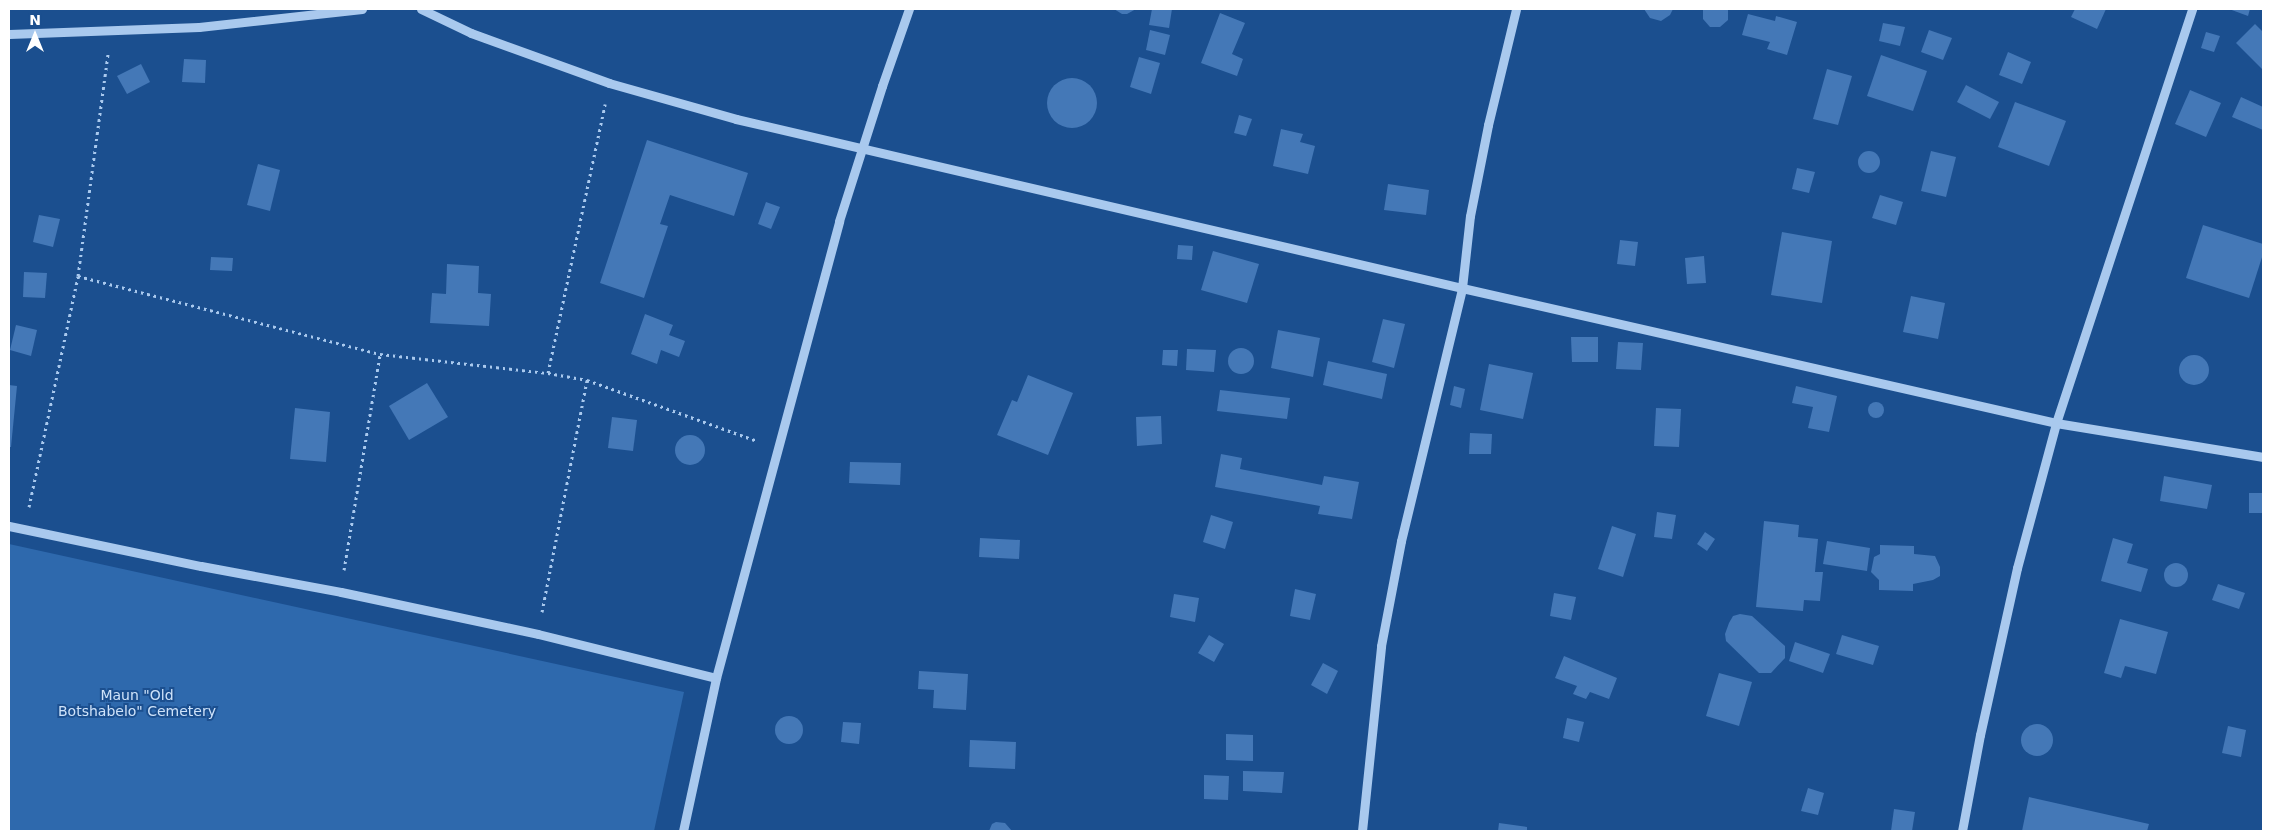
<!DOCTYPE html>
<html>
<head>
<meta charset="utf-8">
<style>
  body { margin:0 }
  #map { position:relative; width:2272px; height:840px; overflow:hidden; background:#1b4f8f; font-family:"DejaVu Sans",sans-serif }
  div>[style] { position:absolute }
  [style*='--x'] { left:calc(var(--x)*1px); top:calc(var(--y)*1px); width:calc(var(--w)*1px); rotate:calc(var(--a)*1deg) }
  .green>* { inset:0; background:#2e69ad }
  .building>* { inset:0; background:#4478b7 }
  .round { border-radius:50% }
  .path>* { height:3px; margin-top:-1.5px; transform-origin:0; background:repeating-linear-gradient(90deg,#a9c9ee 0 2.5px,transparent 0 6.5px) }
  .minor>* { height:9px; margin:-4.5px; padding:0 4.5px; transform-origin:4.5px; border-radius:4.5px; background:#a9c9ee }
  span { translate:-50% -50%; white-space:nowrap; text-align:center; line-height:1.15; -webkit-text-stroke:4px #1b4f8f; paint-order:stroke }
  .park-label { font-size:14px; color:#cfe3fa }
  .frame { position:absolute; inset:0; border:10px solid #fff; pointer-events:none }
  .north { position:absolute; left:10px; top:10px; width:50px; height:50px; -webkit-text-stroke:4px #1b4f8f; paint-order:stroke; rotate:0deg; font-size:14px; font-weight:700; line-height:20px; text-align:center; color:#fff }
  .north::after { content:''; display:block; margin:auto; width:18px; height:22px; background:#fff; clip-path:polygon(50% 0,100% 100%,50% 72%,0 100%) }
</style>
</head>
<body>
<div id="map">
  <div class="green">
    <i style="clip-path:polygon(9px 544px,684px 692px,654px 831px,9px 831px)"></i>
  </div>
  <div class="building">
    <i style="clip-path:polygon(1114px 9px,1136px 9px,1127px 14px,1122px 14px)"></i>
    <i style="clip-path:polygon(1152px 9px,1172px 9px,1169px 28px,1149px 25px)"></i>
    <i style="clip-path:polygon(1644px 9px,1673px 9px,1670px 15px,1661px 21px,1650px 18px)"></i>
    <i style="clip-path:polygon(1703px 9px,1728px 9px,1728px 20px,1720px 27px,1710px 27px,1703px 19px)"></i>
    <i style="clip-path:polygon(2075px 9px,2106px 9px,2097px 29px,2071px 17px)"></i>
    <i style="clip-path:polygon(2229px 9px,2250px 9px,2248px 16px)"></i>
    <i style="clip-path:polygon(1220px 13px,1245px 23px,1232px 54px,1243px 59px,1237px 76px,1201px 63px)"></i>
    <i style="clip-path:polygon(1748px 14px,1775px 21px,1776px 16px,1797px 22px,1787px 55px,1767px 49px,1770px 42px,1742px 35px)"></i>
    <i style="clip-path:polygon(1883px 23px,1905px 27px,1900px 46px,1879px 41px)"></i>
    <i style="clip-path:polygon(2255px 24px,2263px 32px,2263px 70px,2236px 43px)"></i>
    <i style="clip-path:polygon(1150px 30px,1170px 35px,1165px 55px,1146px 50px)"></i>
    <i style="clip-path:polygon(1929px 30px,1952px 38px,1943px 60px,1921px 52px)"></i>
    <i style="clip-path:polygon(2206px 32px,2220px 36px,2214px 52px,2201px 48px)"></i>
    <i style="clip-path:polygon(2008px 52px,2031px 62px,2022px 84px,1999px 75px)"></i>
    <i style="clip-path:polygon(1881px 55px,1927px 71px,1913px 111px,1867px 96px)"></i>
    <i style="clip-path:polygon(1139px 57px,1160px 63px,1151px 94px,1130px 87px)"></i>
    <i style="clip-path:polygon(184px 59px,206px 60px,205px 83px,182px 82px)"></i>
    <i style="clip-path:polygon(141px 64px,150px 82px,127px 94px,117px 76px)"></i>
    <i style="clip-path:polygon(1827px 69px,1852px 76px,1838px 125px,1813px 119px)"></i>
    <i class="round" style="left:1047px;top:78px;width:50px;height:50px"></i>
    <i style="clip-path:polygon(1966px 85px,1999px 102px,1990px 119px,1957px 102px)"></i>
    <i style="clip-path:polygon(2190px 90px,2221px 103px,2206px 137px,2175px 124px)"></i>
    <i style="clip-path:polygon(2241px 97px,2263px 107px,2263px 130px,2232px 117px)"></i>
    <i style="clip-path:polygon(2015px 102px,2066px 121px,2049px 166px,1998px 147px)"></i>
    <i style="clip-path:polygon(1239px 115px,1252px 119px,1246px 136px,1234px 133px)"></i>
    <i style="clip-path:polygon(1281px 129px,1303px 134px,1300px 142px,1315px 146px,1308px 174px,1273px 166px)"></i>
    <i style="clip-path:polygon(647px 140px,748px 173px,734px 216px,670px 195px,660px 224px,668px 226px,644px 298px,600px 283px)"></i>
    <i class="round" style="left:1858px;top:151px;width:22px;height:22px"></i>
    <i style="clip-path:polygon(1931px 151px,1956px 157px,1946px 197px,1921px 191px)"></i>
    <i style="clip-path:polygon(258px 164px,280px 170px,270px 211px,247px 205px)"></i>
    <i style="clip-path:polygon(1797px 168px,1815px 172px,1809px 193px,1792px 189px)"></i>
    <i style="clip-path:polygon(1388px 184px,1429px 190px,1426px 215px,1384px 210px)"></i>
    <i style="clip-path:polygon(1880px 195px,1903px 202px,1896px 225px,1872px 218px)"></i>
    <i style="clip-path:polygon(766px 202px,780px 207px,771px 229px,758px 224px)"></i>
    <i style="clip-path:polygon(39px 215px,60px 219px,53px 247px,33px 242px)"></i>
    <i style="clip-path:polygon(2203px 225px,2263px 244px,2263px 254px,2249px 298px,2186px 278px)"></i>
    <i style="clip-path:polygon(1782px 232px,1832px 241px,1822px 303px,1771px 295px)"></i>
    <i style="clip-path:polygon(1620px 240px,1638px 242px,1635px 266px,1617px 264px)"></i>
    <i style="clip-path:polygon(1178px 245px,1193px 246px,1192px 260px,1177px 259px)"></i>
    <i style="clip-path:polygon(1213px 251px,1259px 264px,1247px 303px,1201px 290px)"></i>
    <i style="clip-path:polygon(1704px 256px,1706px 283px,1687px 284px,1685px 258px)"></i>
    <i style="clip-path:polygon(211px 257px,233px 258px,232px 271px,210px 270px)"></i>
    <i style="clip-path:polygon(447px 264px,479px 266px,478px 293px,491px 294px,489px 326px,430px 323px,432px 293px,446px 294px)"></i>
    <i style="clip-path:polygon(24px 272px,47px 273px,45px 298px,23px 297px)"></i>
    <i style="clip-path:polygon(1911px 296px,1945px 303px,1938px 339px,1903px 332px)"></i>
    <i style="clip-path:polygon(645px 314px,673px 325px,669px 335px,685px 341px,679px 357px,661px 350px,657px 364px,631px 354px)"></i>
    <i style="clip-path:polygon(1383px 319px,1405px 324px,1394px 368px,1372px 362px)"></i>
    <i style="clip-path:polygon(16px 325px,37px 330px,31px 356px,10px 350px)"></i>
    <i style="clip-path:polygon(1278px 330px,1320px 338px,1313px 377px,1271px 368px)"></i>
    <i style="clip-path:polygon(1571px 337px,1598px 337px,1598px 362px,1572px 362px)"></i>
    <i style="clip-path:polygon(1618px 342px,1643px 343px,1641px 370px,1616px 369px)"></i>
    <i class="round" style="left:1228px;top:348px;width:26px;height:26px"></i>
    <i style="clip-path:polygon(1187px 349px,1216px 350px,1214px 372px,1186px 370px)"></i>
    <i style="clip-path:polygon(1163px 350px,1178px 350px,1177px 366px,1162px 365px)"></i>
    <i class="round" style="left:2179px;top:355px;width:30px;height:30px"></i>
    <i style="clip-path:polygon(1328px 361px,1387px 374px,1382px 399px,1323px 385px)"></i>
    <i style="clip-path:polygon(1489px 364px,1533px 373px,1523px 419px,1480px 410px)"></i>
    <i style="clip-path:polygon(1028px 375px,1073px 393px,1048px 455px,997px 435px,1012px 400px,1017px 402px)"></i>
    <i style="clip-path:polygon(427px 383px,448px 417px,409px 440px,389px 406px)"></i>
    <i style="clip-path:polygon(9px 385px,17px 386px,11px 447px,9px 447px)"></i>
    <i style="clip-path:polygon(1454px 386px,1465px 389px,1461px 408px,1450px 405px)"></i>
    <i style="clip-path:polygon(1796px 386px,1837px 396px,1829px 432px,1808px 428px,1813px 407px,1792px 403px)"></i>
    <i style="clip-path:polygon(1220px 390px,1290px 398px,1287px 419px,1217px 411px)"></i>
    <i class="round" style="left:1868px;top:402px;width:16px;height:16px"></i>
    <i style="clip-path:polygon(295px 408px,330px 412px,326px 462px,290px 459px)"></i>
    <i style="clip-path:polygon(1656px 408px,1681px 409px,1679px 447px,1654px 446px)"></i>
    <i style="clip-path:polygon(1161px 416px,1162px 444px,1137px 446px,1136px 417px)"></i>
    <i style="clip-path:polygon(612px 417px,637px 420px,633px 451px,608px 448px)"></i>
    <i style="clip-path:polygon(1470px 433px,1492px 434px,1491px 454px,1469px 454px)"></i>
    <i class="round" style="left:675px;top:435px;width:30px;height:30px"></i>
    <i style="clip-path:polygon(1221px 454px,1242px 458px,1240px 469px,1322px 485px,1324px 476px,1359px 482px,1352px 519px,1318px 514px,1320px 506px,1215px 487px)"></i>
    <i style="clip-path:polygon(850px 462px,901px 463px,900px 485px,849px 483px)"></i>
    <i style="clip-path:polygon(2164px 476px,2212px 485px,2207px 509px,2160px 501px)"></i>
    <i style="clip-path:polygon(2249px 493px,2263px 493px,2263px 513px,2249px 513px)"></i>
    <i style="clip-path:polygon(1657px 512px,1676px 515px,1672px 539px,1654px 537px)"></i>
    <i style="clip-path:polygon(1211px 515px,1233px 522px,1225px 549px,1203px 542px)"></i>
    <i style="clip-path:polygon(1764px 521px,1799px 525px,1798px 537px,1818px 539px,1815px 572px,1823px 572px,1820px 601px,1804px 600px,1803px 611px,1756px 607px)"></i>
    <i style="clip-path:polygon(1612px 526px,1636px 534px,1623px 577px,1598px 569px)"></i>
    <i style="clip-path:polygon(1705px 532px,1715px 539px,1707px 551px,1697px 544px)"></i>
    <i style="clip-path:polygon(980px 538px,1020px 540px,1019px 559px,979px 557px)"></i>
    <i style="clip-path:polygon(2113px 538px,2133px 544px,2127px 563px,2148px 569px,2141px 592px,2101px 581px)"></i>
    <i style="clip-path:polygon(1827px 541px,1870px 548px,1867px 571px,1823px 564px)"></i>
    <i style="clip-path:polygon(1880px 545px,1914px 546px,1914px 554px,1935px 556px,1940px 567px,1940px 576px,1933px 580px,1913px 584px,1913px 591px,1879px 590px,1879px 580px,1871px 572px,1874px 557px,1880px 554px)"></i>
    <i class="round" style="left:2164px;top:563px;width:24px;height:24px"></i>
    <i style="clip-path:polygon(2218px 584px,2245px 593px,2239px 609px,2212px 600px)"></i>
    <i style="clip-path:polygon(1295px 589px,1316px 594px,1310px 620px,1290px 616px)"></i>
    <i style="clip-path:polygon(1554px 593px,1576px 597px,1571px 620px,1550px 616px)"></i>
    <i style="clip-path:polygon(1174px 594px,1199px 598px,1195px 622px,1170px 617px)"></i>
    <i style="clip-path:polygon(1740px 614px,1752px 616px,1785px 646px,1785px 658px,1771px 673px,1759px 673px,1726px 641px,1725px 634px,1729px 623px,1733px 616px)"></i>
    <i style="clip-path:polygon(2120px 619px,2168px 632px,2156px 674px,2125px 666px,2121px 678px,2104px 673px)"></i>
    <i style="clip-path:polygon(1209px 635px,1224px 644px,1214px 662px,1198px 653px)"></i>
    <i style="clip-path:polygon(1842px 635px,1879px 646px,1873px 665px,1836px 654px)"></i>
    <i style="clip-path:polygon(1795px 642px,1830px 654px,1823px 673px,1789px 661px)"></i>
    <i style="clip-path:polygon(1564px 656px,1617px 678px,1609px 699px,1590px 692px,1586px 699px,1573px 694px,1577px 686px,1555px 678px)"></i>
    <i style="clip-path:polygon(1323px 663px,1338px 671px,1327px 694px,1311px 685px)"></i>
    <i style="clip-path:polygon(919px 671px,968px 674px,966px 710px,933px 708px,934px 690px,918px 689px)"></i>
    <i style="clip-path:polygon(1719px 673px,1752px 682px,1739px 726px,1706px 716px)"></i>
    <i class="round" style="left:775px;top:716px;width:28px;height:28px"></i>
    <i style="clip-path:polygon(1567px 718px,1584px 722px,1579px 742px,1563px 738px)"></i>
    <i style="clip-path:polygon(843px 722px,861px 723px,859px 744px,841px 742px)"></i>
    <i class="round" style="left:2021px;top:724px;width:32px;height:32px"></i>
    <i style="clip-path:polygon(2228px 726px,2246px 730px,2241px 757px,2222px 753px)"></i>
    <i style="clip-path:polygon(1226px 734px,1253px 735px,1253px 761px,1226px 760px)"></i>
    <i style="clip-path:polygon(970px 740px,1016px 742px,1015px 769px,969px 767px)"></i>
    <i style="clip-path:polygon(1243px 771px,1284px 772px,1282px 793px,1243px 791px)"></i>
    <i style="clip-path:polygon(1204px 775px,1229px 776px,1228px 800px,1204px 799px)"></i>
    <i style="clip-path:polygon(1808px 788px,1824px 793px,1818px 815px,1801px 811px)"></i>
    <i style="clip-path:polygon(2029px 797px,2149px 824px,2147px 831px,2022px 831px)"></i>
    <i style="clip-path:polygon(1894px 809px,1915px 812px,1912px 831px,1891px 831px)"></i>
    <i style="clip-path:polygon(996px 822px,1005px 823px,1012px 831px,989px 831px,992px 824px)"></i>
    <i style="clip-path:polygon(1499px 823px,1527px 827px,1527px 831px,1498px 831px)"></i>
  </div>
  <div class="path">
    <i style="--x:78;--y:276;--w:312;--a:14.5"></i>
    <i style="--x:380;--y:354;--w:169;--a:6.5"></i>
    <i style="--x:548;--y:373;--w:40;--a:10"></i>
    <i style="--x:587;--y:380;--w:181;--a:19.7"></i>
    <i style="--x:548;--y:373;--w:275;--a:-78"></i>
    <i style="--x:29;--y:507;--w:236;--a:-78"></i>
    <i style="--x:78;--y:276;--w:225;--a:-82.3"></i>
    <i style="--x:344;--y:570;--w:219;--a:-80.5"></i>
    <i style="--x:542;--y:612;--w:236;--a:-79"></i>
  </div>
  <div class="minor">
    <i style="--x:421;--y:9;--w:55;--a:25.6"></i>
    <i style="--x:471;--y:33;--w:147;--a:19.9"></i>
    <i style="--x:609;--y:83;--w:132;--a:15.8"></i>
    <i style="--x:736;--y:119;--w:745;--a:13.1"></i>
    <i style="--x:1462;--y:288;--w:609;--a:12.8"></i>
    <i style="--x:2056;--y:423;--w:210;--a:9.3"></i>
    <i style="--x:9;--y:34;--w:190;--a:-2.1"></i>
    <i style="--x:199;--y:27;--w:164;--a:-6.3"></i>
    <i style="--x:9;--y:526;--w:196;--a:11.8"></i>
    <i style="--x:201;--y:566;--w:142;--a:10.5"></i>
    <i style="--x:341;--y:592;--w:201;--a:12"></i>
    <i style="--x:538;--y:634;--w:183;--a:13.9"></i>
    <i style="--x:683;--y:831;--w:157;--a:-77.8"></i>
    <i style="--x:716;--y:678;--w:473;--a:-74.9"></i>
    <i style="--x:839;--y:221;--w:142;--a:-72.3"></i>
    <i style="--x:882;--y:86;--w:82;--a:-70.7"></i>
    <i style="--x:1362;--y:831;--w:186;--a:-84.1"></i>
    <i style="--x:1381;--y:646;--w:107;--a:-79.2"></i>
    <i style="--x:1401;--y:541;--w:260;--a:-76.4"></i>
    <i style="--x:1462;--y:288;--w:72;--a:-83.7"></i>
    <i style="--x:1470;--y:216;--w:93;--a:-78.8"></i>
    <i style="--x:1488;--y:125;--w:119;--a:-76.4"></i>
    <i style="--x:1962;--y:831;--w:98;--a:-79.4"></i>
    <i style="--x:1980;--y:735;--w:171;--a:-77.5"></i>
    <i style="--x:2017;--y:568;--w:150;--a:-74.9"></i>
    <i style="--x:2056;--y:423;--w:436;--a:-71.8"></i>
  </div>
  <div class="park-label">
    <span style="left:137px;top:703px">Maun "Old<br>Botshabelo" Cemetery</span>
  </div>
  <div class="frame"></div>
  <div class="north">N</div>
</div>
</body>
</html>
